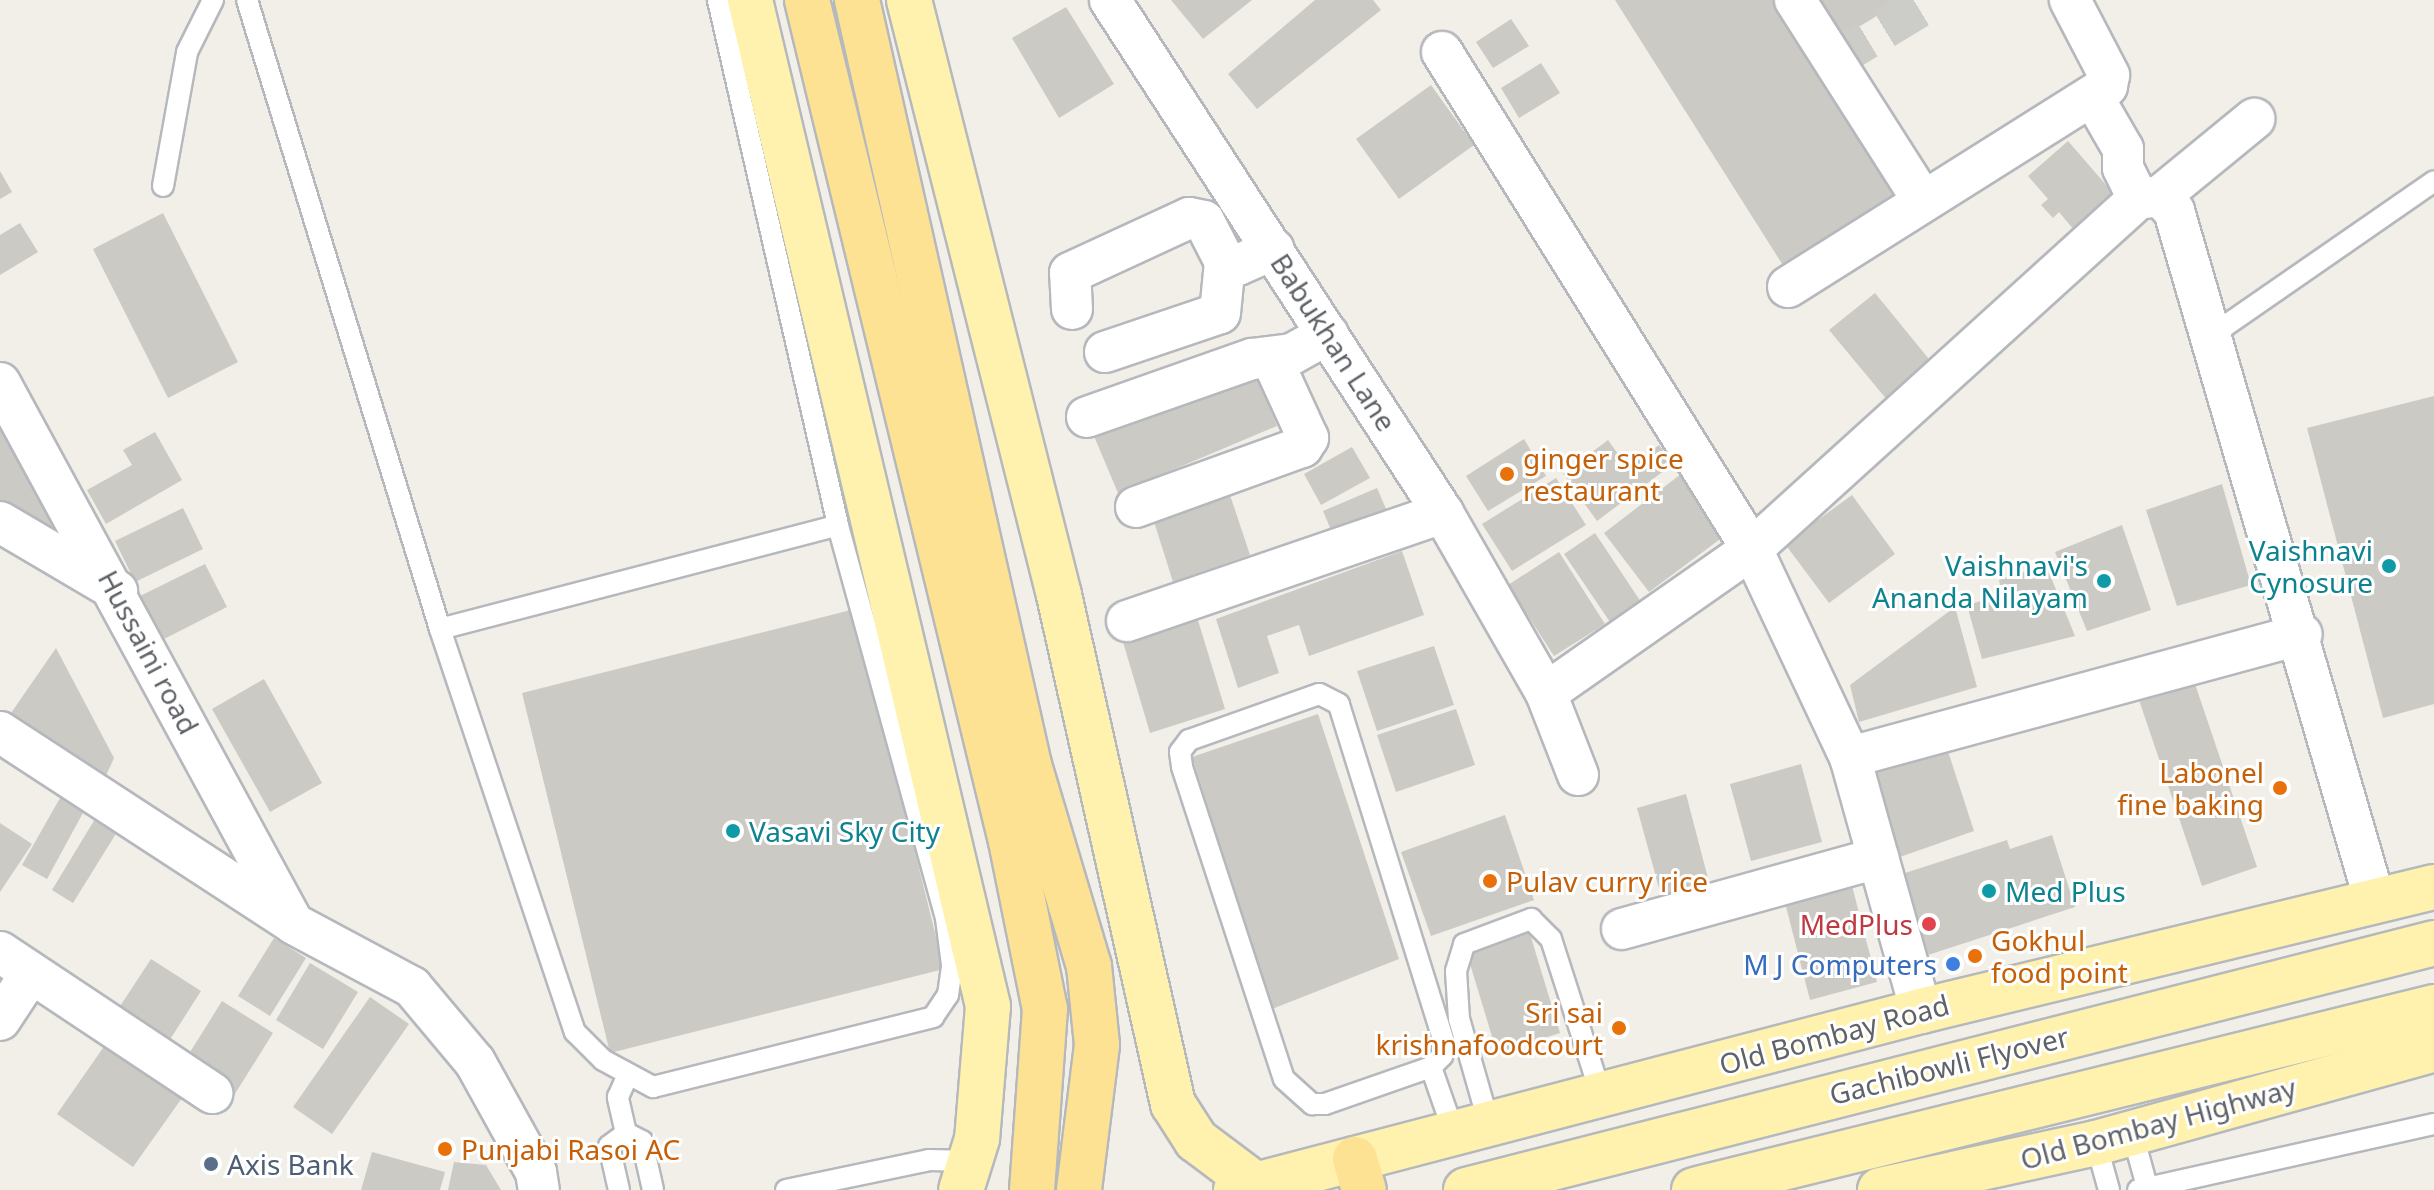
<!DOCTYPE html>
<html>
<head>
<meta charset="utf-8">
<style>
  body { margin:0 }
  #map { position:relative; width:2434px; height:1190px; overflow:hidden; background:#f1efe8; font-family:"Noto Sans",sans-serif }
  div>[style] { position:absolute }
  [style*='--x'] { left:calc(var(--x)*1px); top:calc(var(--y)*1px); width:calc(var(--w)*1px); rotate:calc(var(--a)*1deg) }
  .building>* { inset:0; background:#cccac5 }
  .street-tunnel>* { height:40px; margin-top:-20px; transform-origin:0; background:repeating-linear-gradient(90deg,#ccccc8 0 40px,transparent 0 60px) }
  .roads { filter:drop-shadow(2px 0 #b5b8bc) drop-shadow(-2px 0 #b5b8bc) drop-shadow(0 2px #b5b8bc) drop-shadow(0 -2px #b5b8bc) }
  .lane>* { height:20px; margin:-10px; padding:0 10px; transform-origin:10px; border-radius:10px; background:#fff }
  .street>* { height:40px; margin:-20px; padding:0 20px; transform-origin:20px; border-radius:20px; background:#fff }
  .primary>* { height:44px; margin:-22px; padding:0 22px; transform-origin:22px; border-radius:22px; background:#fff2af }
  .highway>* { height:44px; margin:-22px; padding:0 22px; transform-origin:22px; border-radius:22px; background:#fde293 }
  .dots>* { width:22px; height:22px; translate:-50% -50%; box-sizing:border-box; border:4px solid #fff; border-radius:50% }
  span { translate:-50% -50%; white-space:nowrap; text-align:center; line-height:1.15; -webkit-text-stroke:6px #fff; paint-order:stroke }
  .street-label { font-size:28px; color:#5f6368 }
  .food-label { font-size:28px; color:#c56008 }
  .left { translate:0 -50%; text-align:left }
  .right { translate:-100% -50%; text-align:right }
  .culture-label { font-size:28px; color:#0d838f }
  .health-label { font-size:28px; color:#be3a42 }
  .shop-label { font-size:28px; color:#366cbe }
  .service-label { font-size:28px; color:#4e5e75 }
</style>
</head>
<body>
<div id="map">
  <div class="building">
    <i style="clip-path:polygon(1171px 0,1252px 0,1203px 39px)"></i>
    <i style="clip-path:polygon(1315px 0,1373px 0,1381px 10px,1257px 109px,1228px 74px)"></i>
    <i style="clip-path:polygon(1615px 0,1784px 0,1910px 199px,1791px 278px)"></i>
    <i style="clip-path:polygon(1809px 0,1903px 0,1834px 42px)"></i>
    <i style="clip-path:polygon(1066px 7px,1114px 84px,1059px 118px,1012px 38px)"></i>
    <i style="clip-path:polygon(1511px 19px,1529px 46px,1493px 68px,1476px 42px)"></i>
    <i style="clip-path:polygon(1541px 63px,1560px 93px,1519px 118px,1501px 88px)"></i>
    <i style="clip-path:polygon(1431px 85px,1474px 145px,1399px 199px,1356px 139px)"></i>
    <i style="clip-path:polygon(2068px 141px,2120px 201px,2079px 236px,2059px 212px,2053px 218px,2041px 205px,2048px 199px,2028px 176px)"></i>
    <i style="clip-path:polygon(0 171px,12px 192px,0 199px)"></i>
    <i style="clip-path:polygon(163px 213px,238px 362px,168px 398px,93px 249px)"></i>
    <i style="clip-path:polygon(20px 223px,38px 252px,0 275px,0 235px)"></i>
    <i style="clip-path:polygon(1875px 293px,1933px 364px,1888px 401px,1829px 330px)"></i>
    <i style="clip-path:polygon(1257px 372px,1277px 426px,1118px 493px,1091px 429px)"></i>
    <i style="clip-path:polygon(2434px 396px,2434px 704px,2383px 718px,2307px 428px)"></i>
    <i style="clip-path:polygon(0 408px,72px 528px,64px 547px,0 503px)"></i>
    <i style="clip-path:polygon(155px 432px,182px 480px,106px 524px,87px 490px,132px 465px,123px 450px)"></i>
    <i style="clip-path:polygon(1524px 439px,1546px 476px,1488px 511px,1466px 476px)"></i>
    <i style="clip-path:polygon(1608px 440px,1628px 468px,1659px 445px,1673px 464px,1597px 521px,1563px 474px)"></i>
    <i style="clip-path:polygon(1352px 447px,1370px 478px,1321px 505px,1304px 474px)"></i>
    <i style="clip-path:polygon(1681px 474px,1727px 534px,1649px 592px,1604px 533px)"></i>
    <i style="clip-path:polygon(1556px 478px,1586px 525px,1512px 571px,1482px 524px)"></i>
    <i style="clip-path:polygon(1226px 483px,1250px 555px,1173px 582px,1150px 509px)"></i>
    <i style="clip-path:polygon(2222px 484px,2251px 585px,2177px 606px,2146px 510px)"></i>
    <i style="clip-path:polygon(1377px 488px,1390px 518px,1336px 542px,1323px 511px)"></i>
    <i style="clip-path:polygon(1852px 495px,1895px 554px,1829px 603px,1785px 544px)"></i>
    <i style="clip-path:polygon(183px 508px,203px 549px,135px 582px,115px 541px)"></i>
    <i style="clip-path:polygon(2122px 525px,2151px 610px,2087px 631px,2055px 552px)"></i>
    <i style="clip-path:polygon(1595px 533px,1643px 605px,1612px 625px,1564px 554px)"></i>
    <i style="clip-path:polygon(1402px 551px,1424px 615px,1309px 656px,1299px 625px,1267px 636px,1279px 673px,1238px 688px,1216px 619px)"></i>
    <i style="clip-path:polygon(1559px 552px,1605px 624px,1554px 656px,1508px 585px)"></i>
    <i style="clip-path:polygon(205px 564px,227px 607px,162px 640px,140px 596px)"></i>
    <i style="clip-path:polygon(2046px 565px,2075px 636px,1982px 659px,1967px 605px,2002px 595px,1999px 580px)"></i>
    <i style="clip-path:polygon(1955px 607px,1977px 687px,1859px 722px,1850px 685px)"></i>
    <i style="clip-path:polygon(855px 609px,944px 969px,610px 1053px,522px 693px)"></i>
    <i style="clip-path:polygon(1197px 617px,1225px 709px,1150px 733px,1123px 642px)"></i>
    <i style="clip-path:polygon(1434px 646px,1454px 705px,1377px 731px,1357px 671px)"></i>
    <i style="clip-path:polygon(56px 648px,114px 758px,105px 778px,11px 713px)"></i>
    <i style="clip-path:polygon(2193px 678px,2257px 867px,2202px 886px,2138px 697px)"></i>
    <i style="clip-path:polygon(264px 679px,322px 783px,270px 812px,212px 709px)"></i>
    <i style="clip-path:polygon(1456px 709px,1475px 765px,1396px 792px,1377px 735px)"></i>
    <i style="clip-path:polygon(1318px 714px,1399px 959px,1272px 1009px,1192px 757px)"></i>
    <i style="clip-path:polygon(1944px 739px,1974px 831px,1897px 858px,1866px 766px)"></i>
    <i style="clip-path:polygon(1801px 764px,1822px 842px,1751px 861px,1730px 784px)"></i>
    <i style="clip-path:polygon(1686px 794px,1710px 886px,1662px 899px,1637px 808px)"></i>
    <i style="clip-path:polygon(60px 798px,84px 811px,47px 879px,22px 865px)"></i>
    <i style="clip-path:polygon(1505px 815px,1534px 900px,1431px 936px,1401px 852px)"></i>
    <i style="clip-path:polygon(95px 819px,117px 832px,73px 903px,52px 890px)"></i>
    <i style="clip-path:polygon(0 823px,32px 844px,0 892px)"></i>
    <i style="clip-path:polygon(2052px 835px,2075px 907px,1928px 955px,1902px 874px,2007px 840px,2010px 849px)"></i>
    <i style="clip-path:polygon(1850px 878px,1877px 982px,1810px 1000px,1783px 895px)"></i>
    <i style="clip-path:polygon(1527px 924px,1560px 1033px,1497px 1053px,1464px 944px)"></i>
    <i style="clip-path:polygon(274px 938px,306px 958px,270px 1016px,238px 996px)"></i>
    <i style="clip-path:polygon(151px 959px,201px 991px,162px 1052px,111px 1020px)"></i>
    <i style="clip-path:polygon(310px 963px,358px 992px,323px 1049px,276px 1020px)"></i>
    <i style="clip-path:polygon(370px 997px,409px 1024px,332px 1134px,293px 1107px)"></i>
    <i style="clip-path:polygon(222px 1001px,273px 1033px,233px 1097px,182px 1065px)"></i>
    <i style="clip-path:polygon(105px 1045px,182px 1098px,133px 1167px,57px 1114px)"></i>
    <i style="clip-path:polygon(372px 1152px,445px 1172px,440px 1190px,361px 1190px)"></i>
    <i style="clip-path:polygon(454px 1162px,486px 1165px,501px 1190px,448px 1190px)"></i>
  </div>
  <div class="street-tunnel">
    <i style="--x:1833;--y:60;--w:116;--a:-31.2"></i>
  </div>
  <div class="roads">
    <div class="lane">
      <i style="--x:247;--y:0;--w:658;--a:72.94"></i>
      <i style="--x:440;--y:629;--w:425;--a:71.5"></i>
      <i style="--x:575;--y:1032;--w:40;--a:45"></i>
      <i style="--x:603;--y:1060;--w:57;--a:28.4"></i>
      <i style="--x:653;--y:1087;--w:289;--a:-14"></i>
      <i style="--x:933;--y:1017;--w:27;--a:-56"></i>
      <i style="--x:948;--y:995;--w:30;--a:-82"></i>
      <i style="--x:952;--y:965;--w:47;--a:-97.3"></i>
      <i style="--x:946;--y:918;--w:408;--a:-105.4"></i>
      <i style="--x:838;--y:525;--w:539;--a:-102.88"></i>
      <i style="--x:163;--y:186;--w:136;--a:-79.8"></i>
      <i style="--x:187;--y:52;--w:58;--a:-63.4"></i>
      <i style="--x:2212;--y:335;--w:270;--a:-34.7"></i>
      <i style="--x:440;--y:629;--w:411;--a:-14.6"></i>
      <i style="--x:1431;--y:1067;--w:16;--a:-45"></i>
      <i style="--x:1442;--y:1056;--w:14;--a:-82"></i>
      <i style="--x:1444;--y:1042;--w:354;--a:-107.3"></i>
      <i style="--x:1339;--y:704;--w:22;--a:-153"></i>
      <i style="--x:1319;--y:694;--w:138;--a:160.5"></i>
      <i style="--x:1189;--y:740;--w:15;--a:127"></i>
      <i style="--x:1180;--y:752;--w:15;--a:82"></i>
      <i style="--x:1182;--y:767;--w:328;--a:71.9"></i>
      <i style="--x:1284;--y:1079;--w:38;--a:42"></i>
      <i style="--x:1312;--y:1104;--w:13;--a:0"></i>
      <i style="--x:1325;--y:1104;--w:112;--a:-19.2"></i>
      <i style="--x:1431;--y:1067;--w:70;--a:70.8"></i>
      <i style="--x:1489;--y:1124;--w:109;--a:-105.9"></i>
      <i style="--x:1459;--y:1019;--w:48;--a:-93.6"></i>
      <i style="--x:1456;--y:971;--w:28;--a:-73"></i>
      <i style="--x:1464;--y:944;--w:72;--a:-20.5"></i>
      <i style="--x:1531;--y:919;--w:28;--a:45"></i>
      <i style="--x:1551;--y:939;--w:164;--a:72.2"></i>
      <i style="--x:2132;--y:1132;--w:60;--a:74.6"></i>
      <i style="--x:626;--y:1133;--w:18;--a:27"></i>
      <i style="--x:642;--y:1141;--w:50;--a:77.3"></i>
      <i style="--x:626;--y:1133;--w:37;--a:-103"></i>
      <i style="--x:618;--y:1097;--w:22;--a:-66"></i>
      <i style="--x:2096;--y:1143;--w:49;--a:74.5"></i>
      <i style="--x:619;--y:1190;--w:45;--a:-102.8"></i>
      <i style="--x:609;--y:1146;--w:21;--a:-37"></i>
      <i style="--x:786;--y:1190;--w:146;--a:-11.8"></i>
      <i style="--x:929;--y:1160;--w:41;--a:1.4"></i>
      <i style="--x:2138;--y:1190;--w:303;--a:-12.6"></i>
    </div>
    <div class="street">
      <i style="--x:1110;--y:0;--w:612;--a:57.01"></i>
      <i style="--x:1443;--y:513;--w:207;--a:60.2"></i>
      <i style="--x:1795;--y:0;--w:238;--a:57.5"></i>
      <i style="--x:1442;--y:52;--w:586;--a:58.05"></i>
      <i style="--x:1752;--y:549;--w:230;--a:64.8"></i>
      <i style="--x:1850;--y:757;--w:264;--a:74.4"></i>
      <i style="--x:2093;--y:97;--w:60;--a:60"></i>
      <i style="--x:2123;--y:149;--w:19;--a:90"></i>
      <i style="--x:2123;--y:168;--w:34;--a:64"></i>
      <i style="--x:2160;--y:196;--w:21;--a:47"></i>
      <i style="--x:2174;--y:211;--w:716;--a:73.77"></i>
      <i style="--x:1788;--y:287;--w:377;--a:-32.2"></i>
      <i style="--x:2107;--y:86;--w:11;--a:-80"></i>
      <i style="--x:2109;--y:75;--w:85;--a:-117.5"></i>
      <i style="--x:1072;--y:309;--w:36;--a:-93"></i>
      <i style="--x:1070;--y:273;--w:131;--a:-24.8"></i>
      <i style="--x:1189;--y:218;--w:15;--a:11"></i>
      <i style="--x:1204;--y:221;--w:46;--a:62.9"></i>
      <i style="--x:1225;--y:262;--w:13;--a:13"></i>
      <i style="--x:1238;--y:265;--w:39;--a:-24"></i>
      <i style="--x:1105;--y:352;--w:121;--a:-18.7"></i>
      <i style="--x:1220;--y:313;--w:51;--a:-84.4"></i>
      <i style="--x:0;--y:383;--w:612;--a:61.51"></i>
      <i style="--x:1087;--y:417;--w:175;--a:-19.4"></i>
      <i style="--x:1252;--y:359;--w:40;--a:-7.1"></i>
      <i style="--x:1292;--y:354;--w:41;--a:-29.1"></i>
      <i style="--x:1136;--y:507;--w:177;--a:-19.9"></i>
      <i style="--x:1302;--y:447;--w:11;--a:-56"></i>
      <i style="--x:1308;--y:438;--w:89;--a:-114.6"></i>
      <i style="--x:0;--y:522;--w:136;--a:30.5"></i>
      <i style="--x:1127;--y:621;--w:334;--a:-18.9"></i>
      <i style="--x:0;--y:732;--w:351;--a:33.1"></i>
      <i style="--x:294;--y:924;--w:134;--a:28.1"></i>
      <i style="--x:412;--y:987;--w:98;--a:50"></i>
      <i style="--x:475;--y:1062;--w:126;--a:61"></i>
      <i style="--x:536;--y:1172;--w:18;--a:81"></i>
      <i style="--x:1850;--y:757;--w:468;--a:-15.2"></i>
      <i style="--x:1578;--y:775;--w:88;--a:-111.3"></i>
      <i style="--x:1546;--y:693;--w:251;--a:-35"></i>
      <i style="--x:1752;--y:549;--w:521;--a:-42.2"></i>
      <i style="--x:2138;--y:199;--w:22;--a:-8"></i>
      <i style="--x:2160;--y:196;--w:122;--a:-39.3"></i>
      <i style="--x:1622;--y:929;--w:266;--a:-15.5"></i>
      <i style="--x:0;--y:952;--w:255;--a:33.6"></i>
      <i style="--x:0;--y:1020;--w:56;--a:-56.6"></i>
    </div>
    <div class="primary">
      <i style="--x:750;--y:0;--w:1034;--a:76.69"></i>
      <i style="--x:988;--y:1006;--w:133;--a:94.7"></i>
      <i style="--x:977;--y:1139;--w:53;--a:107.4"></i>
      <i style="--x:909;--y:0;--w:614;--a:75.85"></i>
      <i style="--x:1059;--y:595;--w:522;--a:77.38"></i>
      <i style="--x:1173;--y:1104;--w:43;--a:57.4"></i>
      <i style="--x:1196;--y:1140;--w:75;--a:36.9"></i>
      <i style="--x:1236;--y:1190;--w:708;--a:-14.64"></i>
      <i style="--x:1921;--y:1011;--w:528;--a:-13.59"></i>
      <i style="--x:1466;--y:1190;--w:999;--a:-14.31"></i>
      <i style="--x:1694;--y:1190;--w:762;--a:-13.89"></i>
      <i style="--x:1880;--y:1190;--w:221;--a:-12.3"></i>
      <i style="--x:2096;--y:1143;--w:351;--a:-15.5"></i>
    </div>
    <div class="highway">
      <i style="--x:807;--y:0;--w:865;--a:76.37"></i>
      <i style="--x:1011;--y:841;--w:171;--a:78.6"></i>
      <i style="--x:1045;--y:1009;--w:181;--a:94.1"></i>
      <i style="--x:857;--y:0;--w:784;--a:77.33"></i>
      <i style="--x:1029;--y:765;--w:210;--a:73.4"></i>
      <i style="--x:1089;--y:966;--w:79;--a:84.2"></i>
      <i style="--x:1097;--y:1045;--w:146;--a:97.1"></i>
      <i style="--x:1355;--y:1159;--w:32;--a:74"></i>
    </div>
  </div>
  <div class="dots">
    <i style="left:1507px;top:474px;background:#e8710a"></i>
    <i style="left:2389px;top:566px;background:#0f9aa8"></i>
    <i style="left:2104px;top:581px;background:#0f9aa8"></i>
    <i style="left:2280px;top:788px;background:#e8710a"></i>
    <i style="left:733px;top:831px;background:#0f9aa8"></i>
    <i style="left:1490px;top:881px;background:#e8710a"></i>
    <i style="left:1989px;top:891px;background:#0f9aa8"></i>
    <i style="left:1929px;top:924px;background:#e0444e"></i>
    <i style="left:1975px;top:956px;background:#e8710a"></i>
    <i style="left:1953px;top:964px;background:#3f7fe0"></i>
    <i style="left:1619px;top:1028px;background:#e8710a"></i>
    <i style="left:445px;top:1149px;background:#e8710a"></i>
    <i style="left:211px;top:1164px;background:#5c6f8a"></i>
  </div>
  <div class="street-label">
    <span style="left:1334px;top:342px;rotate:57deg">Babukhan Lane</span>
    <span style="left:149px;top:652px;rotate:62deg">Hussaini road</span>
    <span style="left:1834px;top:1034px;rotate:-15deg">Old Bombay Road</span>
    <span style="left:1949px;top:1065px;rotate:-14deg">Gachibowli Flyover</span>
    <span style="left:2158px;top:1123px;rotate:-15deg">Old Bombay Highway</span>
  </div>
  <div class="food-label">
    <span class="left" style="left:1523px;top:474px">ginger spice<br>restaurant</span>
    <span class="right" style="left:2264px;top:788px">Labonel<br>fine baking</span>
    <span class="left" style="left:1506px;top:881px">Pulav curry rice</span>
    <span class="left" style="left:1991px;top:956px">Gokhul<br>food point</span>
    <span class="right" style="left:1603px;top:1028px">Sri sai<br>krishnafoodcourt</span>
    <span class="left" style="left:461px;top:1149px">Punjabi Rasoi AC</span>
  </div>
  <div class="culture-label">
    <span class="right" style="left:2373px;top:566px">Vaishnavi<br>Cynosure</span>
    <span class="right" style="left:2088px;top:581px">Vaishnavi's<br>Ananda Nilayam</span>
    <span class="left" style="left:749px;top:831px">Vasavi Sky City</span>
    <span class="left" style="left:2005px;top:891px">Med Plus</span>
  </div>
  <div class="health-label">
    <span class="right" style="left:1913px;top:924px">MedPlus</span>
  </div>
  <div class="shop-label">
    <span class="right" style="left:1937px;top:964px">M J Computers</span>
  </div>
  <div class="service-label">
    <span class="left" style="left:227px;top:1164px">Axis Bank</span>
  </div>
</div>
</body>
</html>
